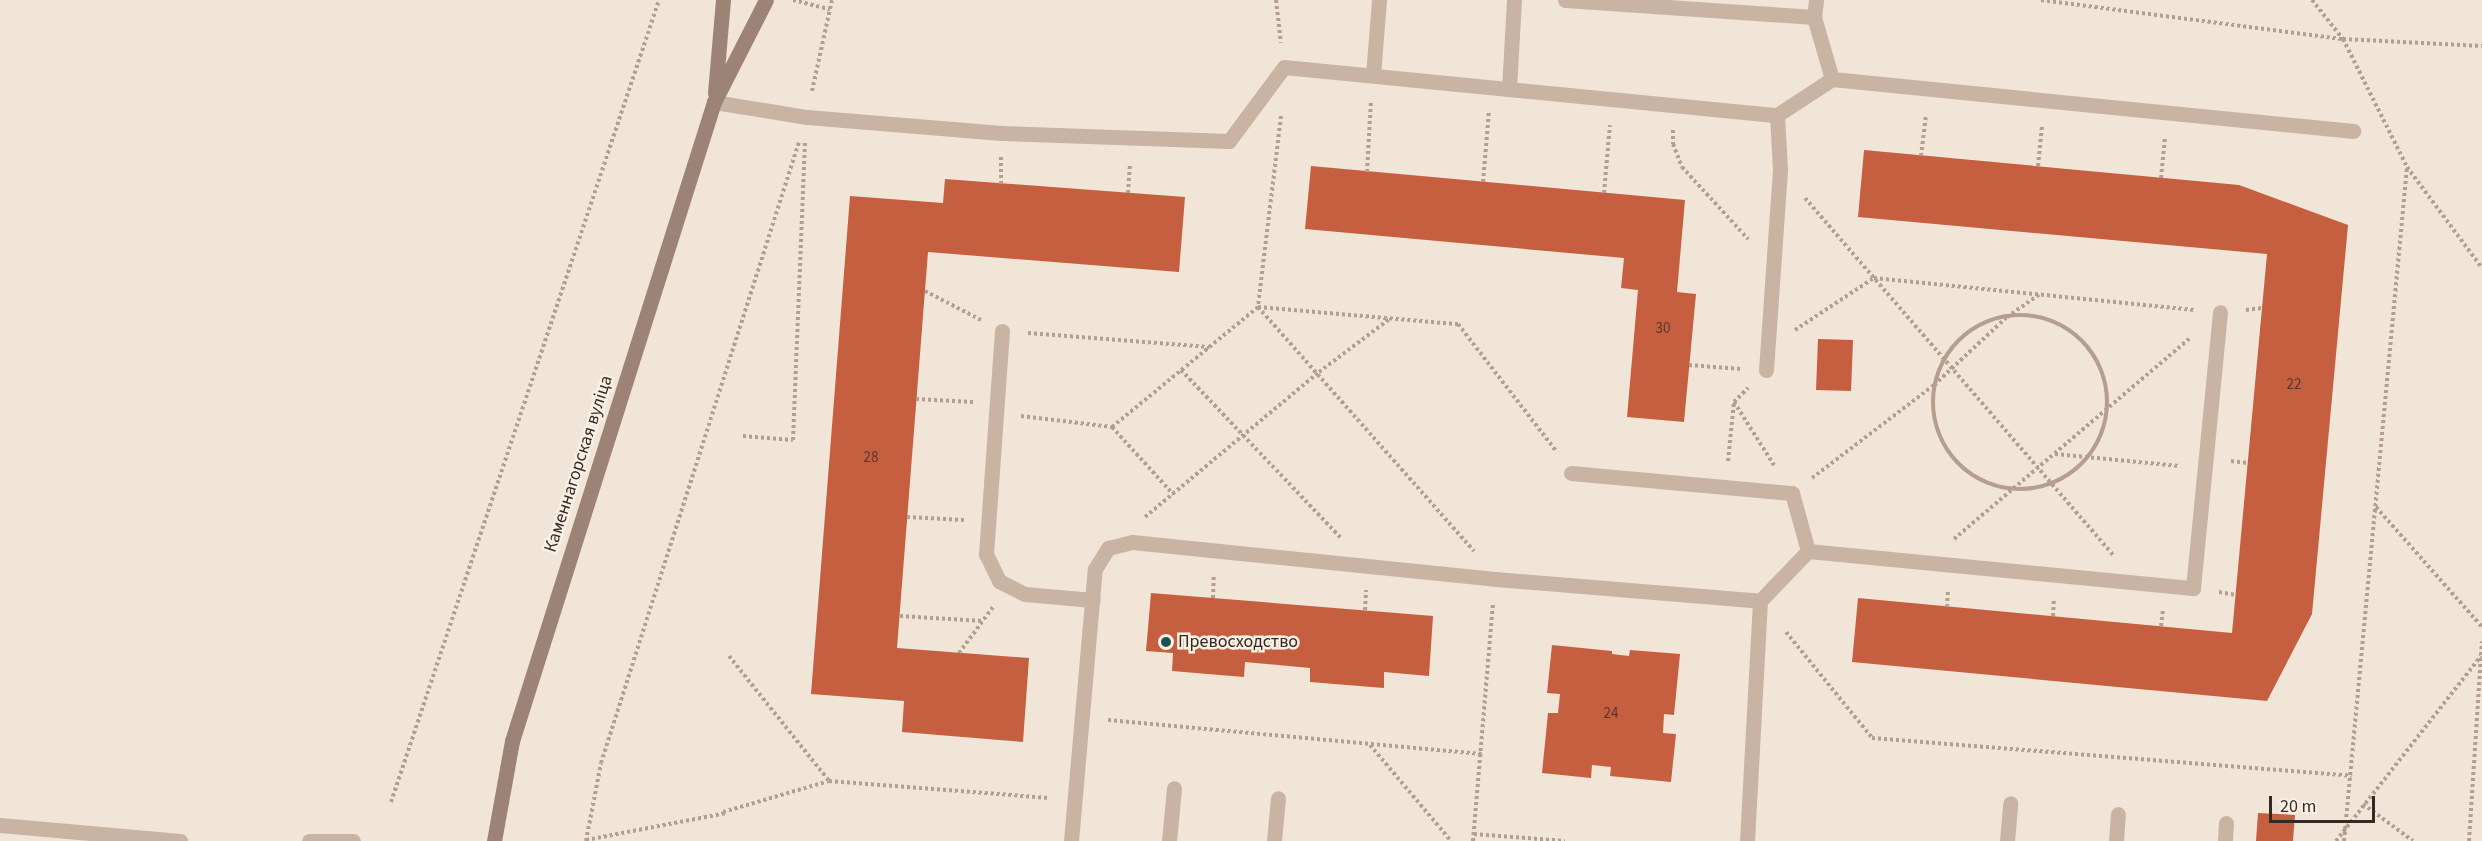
<!DOCTYPE html>
<html>
<head>
<meta charset="utf-8">
<style>
  body { margin:0 }
  #map { position:relative; width:2482px; height:841px; overflow:hidden; background:#f1e5d7; font-family:"Source Sans 3",sans-serif }
  div>[style] { position:absolute }
  [style*='--x'] { left:calc(var(--x)*1px); top:calc(var(--y)*1px); width:calc(var(--w)*1px); rotate:calc(var(--a)*1deg) }
  .building>* { inset:0; background:#c65f40 }
  .path>* { height:4px; margin-top:-2px; transform-origin:0; background:repeating-linear-gradient(90deg,#b49e8e 0 3px,transparent 0 6px) }
  .path>.ring { margin:-2px; padding:0; box-sizing:content-box; background:none; border:4px solid #b49e8e; border-radius:50% }
  .service>* { height:15px; margin:-7.5px; padding:0 7.5px; transform-origin:7.5px; border-radius:7.5px; background:#c9b4a3 }
  .secondary>* { height:15px; margin:-7.5px; padding:0 7.5px; transform-origin:7.5px; border-radius:7.5px; background:#9c8375 }
  .dots>* { width:16px; height:16px; translate:-50% -50%; box-sizing:border-box; border:3px solid #f9efe3; border-radius:50% }
  span { translate:-50% -50%; white-space:nowrap; text-align:center; line-height:1.15; -webkit-text-stroke:5px #f9efe3; paint-order:stroke }
  .number-label { font-size:15px; color:#58372c }
  .number-label span { -webkit-text-stroke-width:0 }
  .street-label { font-size:18px; color:#342a25 }
  .poi-label { font-size:18px; color:#342a25 }
  .left { translate:0 -50%; text-align:left }
  .scale { position:absolute; left:2269px; top:796px; width:106px; height:27px; box-sizing:border-box; border:3px solid #342a25; border-top:0; padding-left:8px; font-size:18px; line-height:21px; white-space:nowrap; color:#342a25; -webkit-text-stroke:4px #f9efe3; paint-order:stroke }
</style>
</head>
<body>
<div id="map">
  <div class="building">
    <i style="clip-path:polygon(1864px 150px,2239px 185px,2348px 225px,2312px 614px,2267px 701px,1852px 662px,1858px 598px,2232px 633px,2267px 254px,1858px 217px)"></i>
    <i style="clip-path:polygon(1311px 166px,1685px 200px,1677px 292px,1696px 294px,1684px 422px,1627px 417px,1638px 290px,1621px 288px,1624px 258px,1305px 229px)"></i>
    <i style="clip-path:polygon(945px 179px,1185px 197px,1179px 272px,928px 252px,897px 648px,1029px 658px,1023px 742px,902px 732px,904px 701px,811px 694px,850px 196px,943px 203px)"></i>
    <i style="clip-path:polygon(1818px 339px,1853px 340px,1851px 391px,1816px 390px)"></i>
    <i style="clip-path:polygon(1151px 593px,1433px 616px,1429px 676px,1384px 672px,1384px 688px,1310px 682px,1310px 668px,1245px 662px,1244px 677px,1172px 671px,1173px 653px,1146px 651px)"></i>
    <i style="clip-path:polygon(1552px 645px,1612px 651px,1612px 654px,1629px 656px,1630px 650px,1680px 654px,1674px 715px,1664px 714px,1663px 733px,1676px 734px,1671px 782px,1610px 776px,1611px 767px,1592px 765px,1591px 778px,1542px 773px,1548px 713px,1558px 713px,1560px 694px,1547px 693px)"></i>
    <i style="clip-path:polygon(2258px 813px,2295px 815px,2293px 841px,2256px 841px)"></i>
  </div>
  <div class="path">
    <i style="--x:793;--y:0;--w:38;--a:14"></i>
    <i style="--x:1276;--y:0;--w:43;--a:83.4"></i>
    <i style="--x:2041;--y:0;--w:305;--a:7.4"></i>
    <i style="--x:2343;--y:39;--w:139;--a:2.9"></i>
    <i style="--x:2312;--y:0;--w:50;--a:51.5"></i>
    <i style="--x:2343;--y:39;--w:143;--a:63.4"></i>
    <i style="--x:2407;--y:167;--w:126;--a:53.4"></i>
    <i style="--x:812;--y:91;--w:93;--a:-77.6"></i>
    <i style="--x:1281;--y:116;--w:192;--a:96.9"></i>
    <i style="--x:1258;--y:307;--w:326;--a:48.5"></i>
    <i style="--x:1673;--y:130;--w:14;--a:90"></i>
    <i style="--x:1673;--y:144;--w:25;--a:69"></i>
    <i style="--x:1682;--y:167;--w:98;--a:47.5"></i>
    <i style="--x:1921;--y:156;--w:41;--a:-83"></i>
    <i style="--x:1001;--y:157;--w:27;--a:90"></i>
    <i style="--x:2038;--y:166;--w:41;--a:-84.4"></i>
    <i style="--x:1367;--y:172;--w:71;--a:-86.8"></i>
    <i style="--x:2161;--y:178;--w:41;--a:-84.4"></i>
    <i style="--x:1483;--y:182;--w:71;--a:-85.2"></i>
    <i style="--x:1128;--y:193;--w:29;--a:-86"></i>
    <i style="--x:1604;--y:193;--w:68;--a:-85"></i>
    <i style="--x:1805;--y:198;--w:472;--a:49.2"></i>
    <i style="--x:925;--y:291;--w:63;--a:27.4"></i>
    <i style="--x:2246;--y:310;--w:16;--a:-7"></i>
    <i class="ring" style="left:1933px;top:315px;width:170px;height:170px"></i>
    <i style="--x:1795;--y:330;--w:95;--a:-33.4"></i>
    <i style="--x:1874;--y:278;--w:322;--a:5.7"></i>
    <i style="--x:1028;--y:333;--w:182;--a:4.4"></i>
    <i style="--x:1689;--y:365;--w:52;--a:4.4"></i>
    <i style="--x:1181;--y:370;--w:231;--a:46.4"></i>
    <i style="--x:916;--y:399;--w:57;--a:3"></i>
    <i style="--x:1734;--y:402;--w:75;--a:57.6"></i>
    <i style="--x:1021;--y:416;--w:92;--a:6.9"></i>
    <i style="--x:1112;--y:427;--w:91;--a:47.7"></i>
    <i style="--x:1112;--y:427;--w:189;--a:-39.4"></i>
    <i style="--x:1258;--y:307;--w:201;--a:4.9"></i>
    <i style="--x:1458;--y:324;--w:162;--a:52.3"></i>
    <i style="--x:743;--y:436;--w:50;--a:4.6"></i>
    <i style="--x:793;--y:440;--w:298;--a:-87.7"></i>
    <i style="--x:2055;--y:454;--w:125;--a:5.5"></i>
    <i style="--x:1728;--y:461;--w:59;--a:-84.2"></i>
    <i style="--x:1734;--y:402;--w:20;--a:-45"></i>
    <i style="--x:2231;--y:461;--w:17;--a:7"></i>
    <i style="--x:1812;--y:478;--w:153;--a:-37.3"></i>
    <i style="--x:1934;--y:385;--w:100;--a:-43"></i>
    <i style="--x:2007;--y:317;--w:39;--a:-35"></i>
    <i style="--x:2376;--y:507;--w:160;--a:48.5"></i>
    <i style="--x:907;--y:517;--w:57;--a:3"></i>
    <i style="--x:1145;--y:517;--w:226;--a:-39.8"></i>
    <i style="--x:1319;--y:372;--w:90;--a:-36.9"></i>
    <i style="--x:1954;--y:539;--w:310;--a:-40.4"></i>
    <i style="--x:2219;--y:592;--w:17;--a:10"></i>
    <i style="--x:1213;--y:598;--w:23;--a:-88"></i>
    <i style="--x:1947;--y:607;--w:17;--a:-87"></i>
    <i style="--x:1365;--y:610;--w:20;--a:-87"></i>
    <i style="--x:900;--y:616;--w:83;--a:3.4"></i>
    <i style="--x:2053;--y:616;--w:17;--a:-87"></i>
    <i style="--x:2161;--y:626;--w:17;--a:-83"></i>
    <i style="--x:1786;--y:632;--w:136;--a:50.9"></i>
    <i style="--x:1872;--y:738;--w:481;--a:4.5"></i>
    <i style="--x:959;--y:653;--w:57;--a:-53.5"></i>
    <i style="--x:729;--y:656;--w:160;--a:51.3"></i>
    <i style="--x:829;--y:781;--w:221;--a:4.4"></i>
    <i style="--x:1108;--y:720;--w:375;--a:5.2"></i>
    <i style="--x:1370;--y:745;--w:126;--a:49.8"></i>
    <i style="--x:391;--y:802;--w:846;--a:-71.52"></i>
    <i style="--x:2363;--y:804;--w:62;--a:36.5"></i>
    <i style="--x:723;--y:812;--w:110;--a:-16.3"></i>
    <i style="--x:1474;--y:834;--w:91;--a:4.4"></i>
    <i style="--x:586;--y:840;--w:143;--a:-10.9"></i>
    <i style="--x:586;--y:841;--w:79;--a:-79.1"></i>
    <i style="--x:601;--y:763;--w:652;--a:-72.32"></i>
    <i style="--x:1473;--y:841;--w:239;--a:-85.2"></i>
    <i style="--x:2336;--y:841;--w:235;--a:-51.9"></i>
    <i style="--x:2344;--y:841;--w:677;--a:-84.66"></i>
    <i style="--x:2469;--y:841;--w:200;--a:-86.3"></i>
  </div>
  <div class="service">
    <i style="--x:1565;--y:0;--w:250;--a:3.9"></i>
    <i style="--x:1373;--y:75;--w:75;--a:-85.4"></i>
    <i style="--x:1832;--y:79;--w:524;--a:5.7"></i>
    <i style="--x:1509;--y:89;--w:89;--a:-86.8"></i>
    <i style="--x:714;--y:102;--w:94;--a:9.2"></i>
    <i style="--x:807;--y:117;--w:195;--a:4.7"></i>
    <i style="--x:1001;--y:133;--w:228;--a:2"></i>
    <i style="--x:1229;--y:141;--w:92;--a:-53.4"></i>
    <i style="--x:1284;--y:67;--w:495;--a:5.6"></i>
    <i style="--x:1777;--y:115;--w:66;--a:-33.2"></i>
    <i style="--x:1832;--y:79;--w:65;--a:-106.2"></i>
    <i style="--x:1814;--y:17;--w:17;--a:-83"></i>
    <i style="--x:1002;--y:331;--w:224;--a:94.1"></i>
    <i style="--x:986;--y:554;--w:30;--a:64"></i>
    <i style="--x:999;--y:581;--w:29;--a:27"></i>
    <i style="--x:1025;--y:594;--w:68;--a:5"></i>
    <i style="--x:1766;--y:370;--w:201;--a:-86"></i>
    <i style="--x:1780;--y:169;--w:54;--a:-93.2"></i>
    <i style="--x:1571;--y:473;--w:222;--a:5.2"></i>
    <i style="--x:1792;--y:493;--w:60;--a:74.6"></i>
    <i style="--x:0;--y:825;--w:181;--a:5.1"></i>
    <i style="--x:309;--y:841;--w:44;--a:0"></i>
    <i style="--x:1071;--y:841;--w:273;--a:-85"></i>
    <i style="--x:1095;--y:569;--w:25;--a:-58"></i>
    <i style="--x:1108;--y:548;--w:25;--a:-14"></i>
    <i style="--x:1132;--y:542;--w:365;--a:5.8"></i>
    <i style="--x:1495;--y:579;--w:266;--a:4.7"></i>
    <i style="--x:1760;--y:601;--w:69;--a:-46.2"></i>
    <i style="--x:1808;--y:551;--w:387;--a:5.5"></i>
    <i style="--x:2193;--y:588;--w:277;--a:-84.4"></i>
    <i style="--x:1169;--y:841;--w:53;--a:-84.6"></i>
    <i style="--x:1274;--y:841;--w:43;--a:-84.7"></i>
    <i style="--x:1747;--y:841;--w:240;--a:-86.9"></i>
    <i style="--x:2007;--y:841;--w:38;--a:-85"></i>
    <i style="--x:2116;--y:841;--w:27;--a:-86"></i>
    <i style="--x:2225;--y:841;--w:18;--a:-87"></i>
  </div>
  <div class="secondary">
    <i style="--x:715;--y:93;--w:93;--a:-85.1"></i>
    <i style="--x:494;--y:841;--w:102;--a:-79.8"></i>
    <i style="--x:512;--y:741;--w:670;--a:-72.46"></i>
    <i style="--x:714;--y:102;--w:114;--a:-63"></i>
  </div>
  <div class="dots">
    <i style="left:1166px;top:642px;background:#1b5155"></i>
  </div>
  <div class="number-label">
    <span style="left:1663px;top:329px">30</span>
    <span style="left:2294px;top:385px">22</span>
    <span style="left:871px;top:458px">28</span>
    <span style="left:1611px;top:714px">24</span>
  </div>
  <div class="street-label">
    <span style="left:579px;top:464px;rotate:-72deg">Каменнагорская вуліца</span>
  </div>
  <div class="poi-label">
    <span class="left" style="left:1178px;top:642px">Превосходство</span>
  </div>
  <div class="scale">20 m</div>
</div>
</body>
</html>
